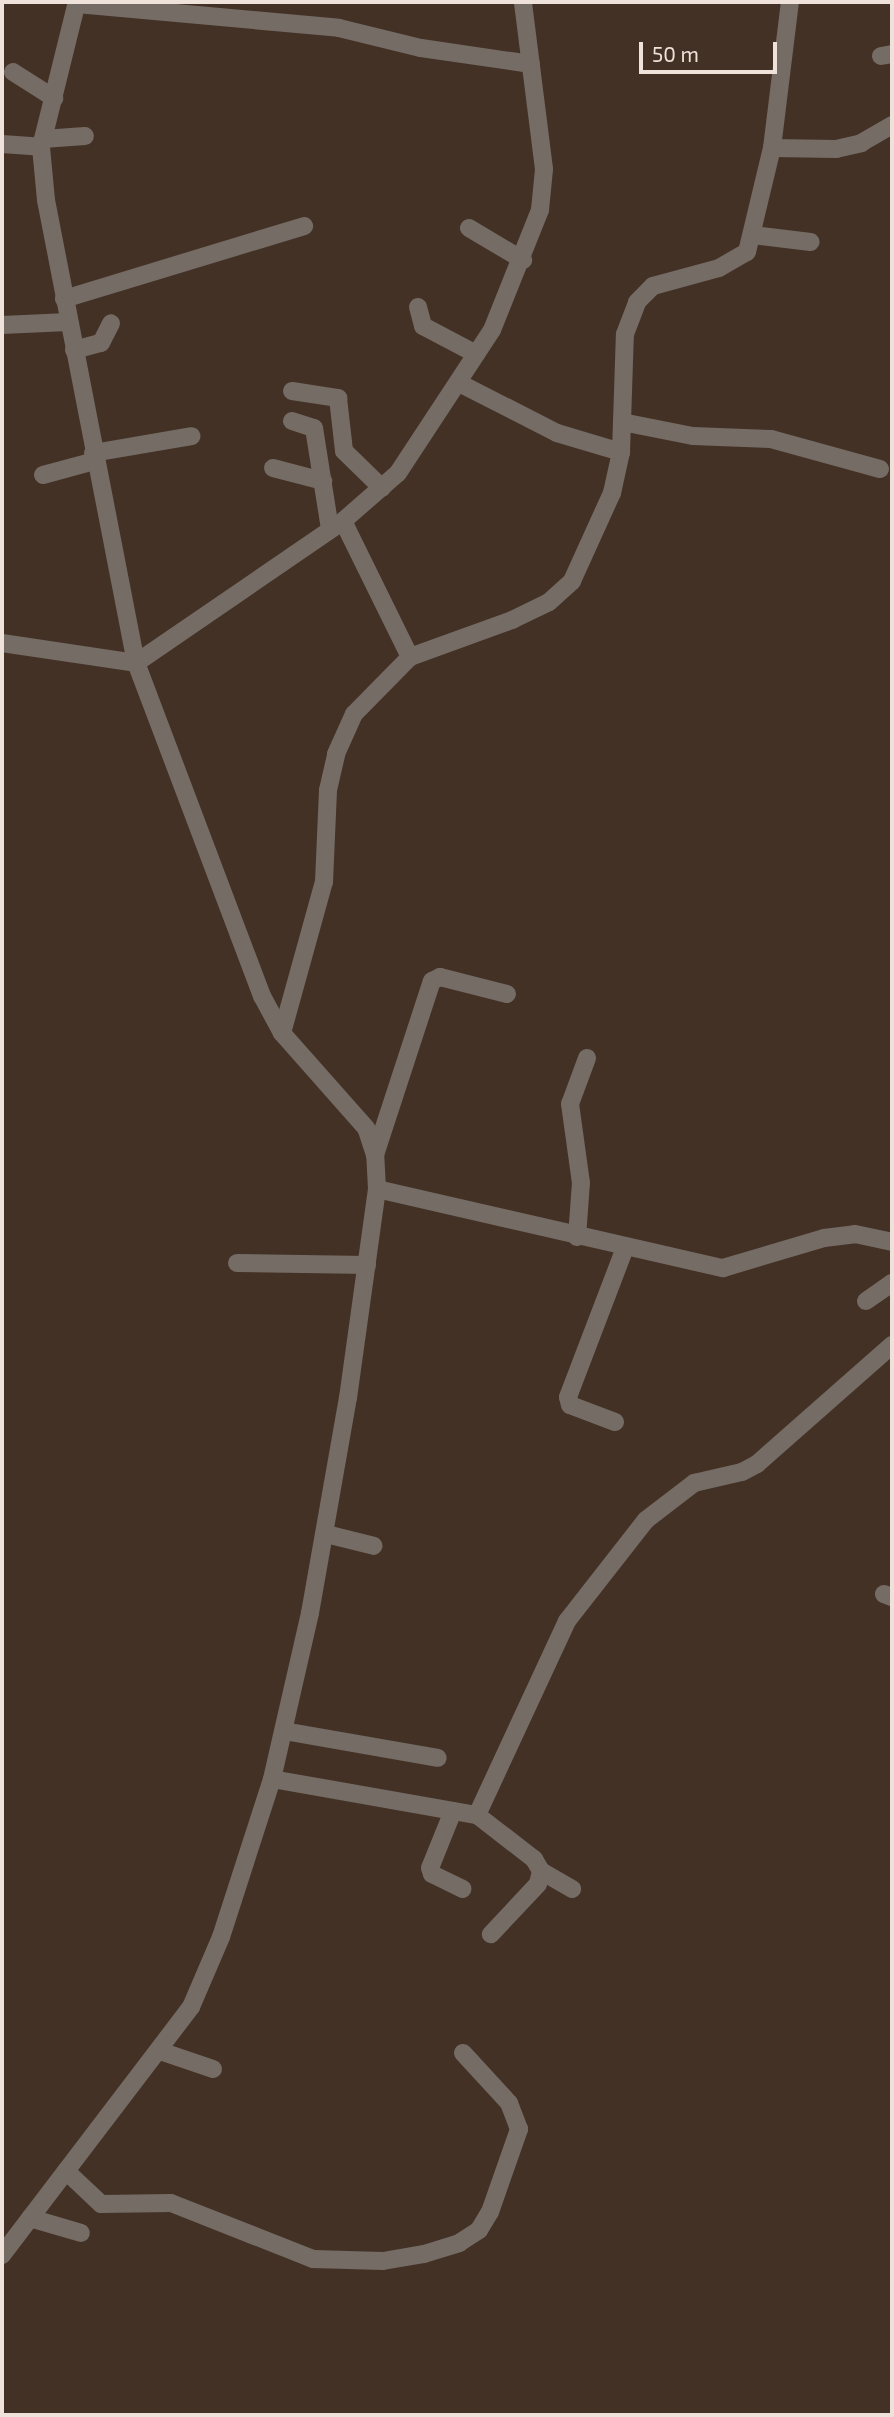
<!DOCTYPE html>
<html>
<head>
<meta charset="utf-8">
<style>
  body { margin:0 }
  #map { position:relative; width:894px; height:2417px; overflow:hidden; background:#433125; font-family:"Exo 2",sans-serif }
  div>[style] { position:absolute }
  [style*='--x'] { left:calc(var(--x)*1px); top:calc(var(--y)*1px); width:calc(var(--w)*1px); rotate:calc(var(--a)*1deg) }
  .minor>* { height:18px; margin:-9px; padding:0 9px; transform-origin:9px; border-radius:9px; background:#756c66 }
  span { translate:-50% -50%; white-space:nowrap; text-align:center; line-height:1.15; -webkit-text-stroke:5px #433125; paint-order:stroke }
  .frame { position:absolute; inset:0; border:4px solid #efe2db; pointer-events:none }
  .scale { position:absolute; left:639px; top:42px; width:138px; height:32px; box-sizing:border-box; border:4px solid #efe2db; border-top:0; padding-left:9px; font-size:21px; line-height:24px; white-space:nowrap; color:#efe2db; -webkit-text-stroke:5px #433125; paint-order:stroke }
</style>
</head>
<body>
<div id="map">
  <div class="minor">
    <i style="--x:77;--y:4;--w:263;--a:5.2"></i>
    <i style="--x:339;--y:28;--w:84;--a:13.7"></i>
    <i style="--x:421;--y:48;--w:111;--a:8.3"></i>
    <i style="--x:881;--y:56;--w:11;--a:-10"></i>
    <i style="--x:13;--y:72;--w:49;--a:32.4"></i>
    <i style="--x:43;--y:139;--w:42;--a:-4.1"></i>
    <i style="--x:2;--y:144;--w:39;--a:4"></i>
    <i style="--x:772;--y:148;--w:64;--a:0.9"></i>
    <i style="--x:836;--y:149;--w:26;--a:-13"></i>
    <i style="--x:861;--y:143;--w:36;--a:-30"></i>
    <i style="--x:469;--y:228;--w:63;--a:30.7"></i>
    <i style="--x:753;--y:235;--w:58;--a:6.9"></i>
    <i style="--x:64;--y:299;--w:251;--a:-16.9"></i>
    <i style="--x:418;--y:307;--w:20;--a:75"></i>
    <i style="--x:423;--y:326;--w:60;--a:27.8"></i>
    <i style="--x:2;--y:325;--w:66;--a:-2.6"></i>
    <i style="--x:74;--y:350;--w:28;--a:-15"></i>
    <i style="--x:101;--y:343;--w:22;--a:-63"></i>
    <i style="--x:459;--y:383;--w:110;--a:27"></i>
    <i style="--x:557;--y:433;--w:67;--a:16.5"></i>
    <i style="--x:292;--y:391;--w:47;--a:8.7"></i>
    <i style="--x:338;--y:398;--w:53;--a:83.5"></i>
    <i style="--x:344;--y:451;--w:53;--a:44.2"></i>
    <i style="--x:292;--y:421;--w:23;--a:18"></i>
    <i style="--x:314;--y:428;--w:102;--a:81"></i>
    <i style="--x:622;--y:422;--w:72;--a:11.2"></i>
    <i style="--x:693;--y:436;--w:78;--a:2.2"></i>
    <i style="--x:771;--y:439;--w:113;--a:15.4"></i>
    <i style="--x:93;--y:453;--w:100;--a:-9.7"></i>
    <i style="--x:273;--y:468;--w:52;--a:14.6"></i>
    <i style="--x:43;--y:475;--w:54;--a:-15.1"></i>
    <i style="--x:343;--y:521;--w:152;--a:63.8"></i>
    <i style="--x:2;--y:643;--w:135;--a:8.5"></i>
    <i style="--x:136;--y:663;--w:251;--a:-34.4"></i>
    <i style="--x:343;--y:521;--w:73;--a:-41.1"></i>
    <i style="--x:398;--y:473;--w:171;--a:-56.7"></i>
    <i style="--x:492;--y:330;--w:129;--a:-68.2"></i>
    <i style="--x:540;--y:210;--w:41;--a:-84.4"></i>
    <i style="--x:544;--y:169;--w:168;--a:-97.2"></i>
    <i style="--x:282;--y:1033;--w:157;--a:-74.5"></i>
    <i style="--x:324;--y:882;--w:92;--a:-87.5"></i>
    <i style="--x:328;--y:790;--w:37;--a:-77"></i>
    <i style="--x:336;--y:754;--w:44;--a:-65.8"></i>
    <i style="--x:354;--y:714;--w:80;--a:-45.5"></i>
    <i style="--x:410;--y:657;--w:109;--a:-19.9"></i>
    <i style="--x:512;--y:620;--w:41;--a:-25.9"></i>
    <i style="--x:549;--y:602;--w:31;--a:-42"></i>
    <i style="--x:572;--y:581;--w:97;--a:-65.6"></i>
    <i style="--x:612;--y:493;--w:42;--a:-77.6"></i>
    <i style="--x:621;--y:452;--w:118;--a:-88.1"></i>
    <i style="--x:625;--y:334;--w:34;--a:-69"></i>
    <i style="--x:637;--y:302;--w:23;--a:-45"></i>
    <i style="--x:653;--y:286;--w:68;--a:-15.3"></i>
    <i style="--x:719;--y:268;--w:32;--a:-30"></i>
    <i style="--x:747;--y:252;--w:107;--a:-76.5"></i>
    <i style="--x:772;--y:148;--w:147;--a:-83"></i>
    <i style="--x:375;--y:1155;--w:183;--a:-71.9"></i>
    <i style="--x:432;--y:981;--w:9;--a:-27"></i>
    <i style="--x:440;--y:977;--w:69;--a:14.2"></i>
    <i style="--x:377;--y:1189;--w:355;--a:12.9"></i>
    <i style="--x:723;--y:1268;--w:105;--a:-16.5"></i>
    <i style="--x:824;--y:1238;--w:31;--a:-7"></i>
    <i style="--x:855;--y:1234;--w:38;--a:12"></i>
    <i style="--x:577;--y:1237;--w:54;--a:-85.8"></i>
    <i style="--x:581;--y:1183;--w:80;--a:-97.9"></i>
    <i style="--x:570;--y:1104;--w:49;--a:-69.7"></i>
    <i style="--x:237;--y:1263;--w:130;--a:0.9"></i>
    <i style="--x:866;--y:1301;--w:32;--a:-35"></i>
    <i style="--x:615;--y:1422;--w:48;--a:-159.3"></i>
    <i style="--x:570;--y:1405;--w:8;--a:-104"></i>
    <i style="--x:568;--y:1397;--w:160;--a:-69.1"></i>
    <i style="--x:326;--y:1534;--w:49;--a:14"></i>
    <i style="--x:884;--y:1594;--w:9;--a:21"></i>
    <i style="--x:284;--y:1731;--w:156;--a:9.9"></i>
    <i style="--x:272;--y:1779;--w:208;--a:10"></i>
    <i style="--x:477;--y:1815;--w:72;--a:37.7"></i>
    <i style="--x:534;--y:1859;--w:14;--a:60"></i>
    <i style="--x:541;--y:1871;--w:13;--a:103"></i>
    <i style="--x:538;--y:1884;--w:69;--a:133.2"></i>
    <i style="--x:453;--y:1811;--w:61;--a:112"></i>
    <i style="--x:430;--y:1868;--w:6;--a:72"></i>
    <i style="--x:432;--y:1874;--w:34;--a:26"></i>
    <i style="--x:477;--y:1815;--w:214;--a:-65.1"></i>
    <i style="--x:567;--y:1621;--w:128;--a:-52"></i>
    <i style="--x:646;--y:1520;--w:61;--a:-37.6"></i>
    <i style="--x:694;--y:1483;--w:49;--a:-12.9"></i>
    <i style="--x:742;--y:1472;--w:17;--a:-28"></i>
    <i style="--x:757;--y:1464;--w:180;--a:-41.4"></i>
    <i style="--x:541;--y:1871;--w:36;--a:30"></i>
    <i style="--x:160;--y:2051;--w:56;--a:18.8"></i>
    <i style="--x:66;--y:2171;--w:48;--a:43.3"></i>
    <i style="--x:101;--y:2204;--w:70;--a:-0.8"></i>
    <i style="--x:171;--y:2203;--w:153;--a:21.5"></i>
    <i style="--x:313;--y:2259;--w:70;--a:1.6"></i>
    <i style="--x:383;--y:2261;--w:42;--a:-9.7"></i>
    <i style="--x:424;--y:2254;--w:37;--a:-17"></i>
    <i style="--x:459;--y:2243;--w:24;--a:-33"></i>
    <i style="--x:479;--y:2230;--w:21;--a:-59"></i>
    <i style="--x:490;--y:2212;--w:88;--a:-70.7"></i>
    <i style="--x:519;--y:2129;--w:28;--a:-111"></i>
    <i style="--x:509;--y:2103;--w:68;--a:-132.6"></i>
    <i style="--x:30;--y:2218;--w:53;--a:16.4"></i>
    <i style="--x:2;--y:2255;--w:312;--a:-52.7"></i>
    <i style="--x:191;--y:2007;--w:76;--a:-66.8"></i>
    <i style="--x:221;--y:1937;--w:166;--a:-72.1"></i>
    <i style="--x:272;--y:1779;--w:170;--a:-77.1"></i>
    <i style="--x:310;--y:1613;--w:218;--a:-80"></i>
    <i style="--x:348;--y:1398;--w:211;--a:-82.1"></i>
    <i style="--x:377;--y:1189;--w:34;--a:-93"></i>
    <i style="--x:375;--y:1155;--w:28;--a:-108"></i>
    <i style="--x:366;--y:1128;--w:127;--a:-131.5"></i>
    <i style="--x:282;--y:1033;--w:42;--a:-118.4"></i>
    <i style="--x:262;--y:996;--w:356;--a:-110.7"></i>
    <i style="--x:136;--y:663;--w:472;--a:-101"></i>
    <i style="--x:46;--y:200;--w:53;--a:-95.4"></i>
    <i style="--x:41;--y:147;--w:149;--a:-76.1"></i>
  </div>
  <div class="frame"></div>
  <div class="scale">50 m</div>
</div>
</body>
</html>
